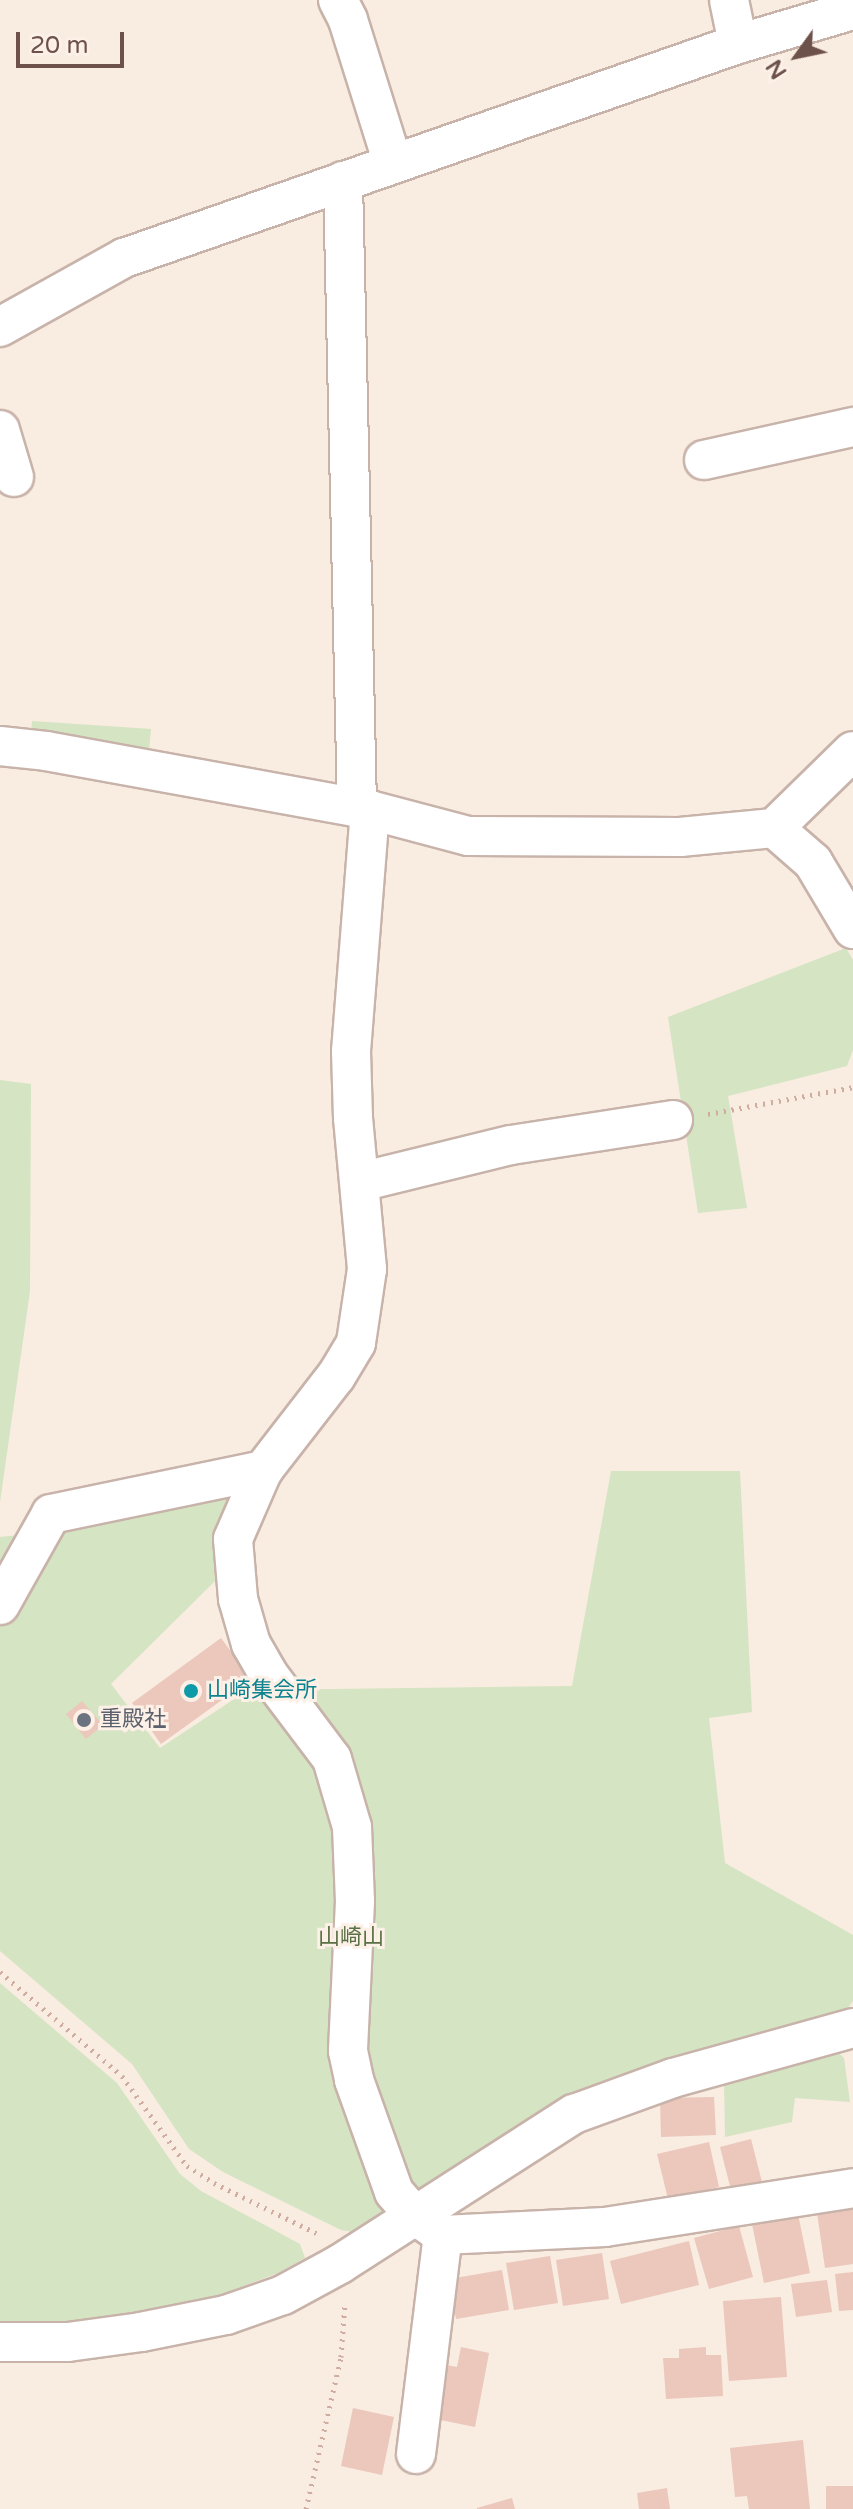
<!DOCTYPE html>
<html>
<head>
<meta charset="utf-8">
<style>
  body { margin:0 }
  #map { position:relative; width:853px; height:2509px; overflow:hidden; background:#f9ece1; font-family:"Varela Round","Noto Sans JP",sans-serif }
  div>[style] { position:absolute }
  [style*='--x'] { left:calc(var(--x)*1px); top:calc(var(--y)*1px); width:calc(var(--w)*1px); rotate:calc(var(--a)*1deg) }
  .green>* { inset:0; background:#d5e4c2 }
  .building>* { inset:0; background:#ebc7bc }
  .path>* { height:5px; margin-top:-2.5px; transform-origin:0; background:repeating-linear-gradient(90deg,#cfaba0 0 2px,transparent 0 8px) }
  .roads { filter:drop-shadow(2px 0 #c8b3aa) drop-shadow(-2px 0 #c8b3aa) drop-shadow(0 2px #c8b3aa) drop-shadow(0 -2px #c8b3aa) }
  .minor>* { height:38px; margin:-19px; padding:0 19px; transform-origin:19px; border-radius:19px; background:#fff }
  .dots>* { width:22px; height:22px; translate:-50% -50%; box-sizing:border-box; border:4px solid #fcf0e7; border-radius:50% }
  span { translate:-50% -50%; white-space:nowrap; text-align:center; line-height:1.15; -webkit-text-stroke:6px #fcf0e7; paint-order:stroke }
  .culture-label { font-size:22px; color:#0d838f }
  .left { translate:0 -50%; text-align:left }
  .worship-label { font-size:22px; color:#5b616d }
  .park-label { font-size:22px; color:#597145 }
  .north { position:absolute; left:757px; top:16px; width:80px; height:80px; -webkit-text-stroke:6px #fcf0e7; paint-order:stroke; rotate:237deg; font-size:22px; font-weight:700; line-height:32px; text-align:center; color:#6d524b }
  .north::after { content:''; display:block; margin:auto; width:28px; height:36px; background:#6d524b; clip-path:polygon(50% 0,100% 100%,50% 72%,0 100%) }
  .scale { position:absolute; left:16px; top:32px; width:108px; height:36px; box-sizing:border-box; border:4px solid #6d524b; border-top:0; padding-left:10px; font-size:24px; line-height:28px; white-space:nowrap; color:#6d524b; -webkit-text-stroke:6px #fcf0e7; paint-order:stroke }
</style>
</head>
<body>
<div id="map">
  <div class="green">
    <i style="clip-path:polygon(32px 721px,151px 729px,148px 762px,31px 734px)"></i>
    <i style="clip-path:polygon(846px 948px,853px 960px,853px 1050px,847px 1066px,728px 1096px,747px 1208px,698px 1213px,668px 1017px)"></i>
    <i style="clip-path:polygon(0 1080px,31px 1084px,30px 1291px,0 1502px)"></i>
    <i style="clip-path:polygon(611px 1471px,740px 1471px,752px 1712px,709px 1718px,725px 1863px,853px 1935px,853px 2001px,844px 2013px,659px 2063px,577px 2093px,539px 2113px,366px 2234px,341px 2230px,223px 2172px,189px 2149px,132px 2064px,0 1951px,0 1537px,58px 1531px,227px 1491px,237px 1500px,216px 1546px,217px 1579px,111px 1684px,160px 1748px,248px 1690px,572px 1686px)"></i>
    <i style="clip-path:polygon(0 1983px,117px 2083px,180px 2174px,201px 2191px,300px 2244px,305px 2258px,278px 2273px,214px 2297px,78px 2323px,0 2321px)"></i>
    <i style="clip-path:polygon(834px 2049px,844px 2058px,850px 2102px,795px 2098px,792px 2122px,725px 2137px,724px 2081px)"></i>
  </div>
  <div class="building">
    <i style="clip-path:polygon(221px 1638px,251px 1679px,161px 1744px,132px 1703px)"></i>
    <i style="clip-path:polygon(82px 1701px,103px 1725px,86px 1739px,66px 1714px)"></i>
    <i style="clip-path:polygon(714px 2097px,716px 2135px,661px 2137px,660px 2098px)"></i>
    <i style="clip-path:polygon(751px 2139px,764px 2190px,733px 2198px,720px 2147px)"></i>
    <i style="clip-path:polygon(709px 2142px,719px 2187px,668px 2199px,657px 2154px)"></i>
    <i style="clip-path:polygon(853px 2208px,853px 2264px,825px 2268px,817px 2213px)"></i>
    <i style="clip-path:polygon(798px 2214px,810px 2273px,764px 2283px,752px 2224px)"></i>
    <i style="clip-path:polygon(739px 2226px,753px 2277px,709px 2289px,694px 2238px)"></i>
    <i style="clip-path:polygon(689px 2241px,699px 2285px,621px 2304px,610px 2261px)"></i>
    <i style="clip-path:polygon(602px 2253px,609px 2299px,563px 2306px,556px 2260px)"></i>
    <i style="clip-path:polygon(550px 2256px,558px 2303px,514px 2310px,506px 2263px)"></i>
    <i style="clip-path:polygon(502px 2270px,509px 2310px,456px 2319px,449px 2279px)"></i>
    <i style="clip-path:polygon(853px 2272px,853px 2310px,839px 2311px,835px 2274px)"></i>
    <i style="clip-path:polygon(827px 2280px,832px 2312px,796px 2317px,791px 2284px)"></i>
    <i style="clip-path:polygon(781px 2297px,787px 2377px,729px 2381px,723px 2301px)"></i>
    <i style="clip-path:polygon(461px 2347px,489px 2353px,475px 2427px,431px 2418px,441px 2364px,457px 2367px)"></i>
    <i style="clip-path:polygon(706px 2347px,706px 2355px,721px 2355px,723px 2396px,666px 2399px,663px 2358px,679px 2358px,679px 2349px)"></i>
    <i style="clip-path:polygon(353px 2408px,394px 2417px,382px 2475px,341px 2466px)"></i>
    <i style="clip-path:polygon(803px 2440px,810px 2509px,749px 2509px,747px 2496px,735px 2497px,730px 2448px)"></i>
    <i style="clip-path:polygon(826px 2486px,853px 2486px,853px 2509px,826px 2509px)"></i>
    <i style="clip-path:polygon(667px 2488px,670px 2509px,639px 2509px,637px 2493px)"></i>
    <i style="clip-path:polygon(512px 2498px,515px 2509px,477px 2509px,477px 2508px)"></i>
  </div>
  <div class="path">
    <i style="--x:708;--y:1114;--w:147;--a:-10.5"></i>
    <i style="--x:0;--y:1972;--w:160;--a:40.4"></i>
    <i style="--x:122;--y:2076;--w:111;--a:54.2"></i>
    <i style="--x:187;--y:2166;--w:32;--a:32"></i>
    <i style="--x:214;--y:2183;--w:116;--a:26.1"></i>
    <i style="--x:306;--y:2509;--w:156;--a:-77"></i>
    <i style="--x:341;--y:2357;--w:55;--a:-85.8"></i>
  </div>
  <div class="roads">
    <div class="minor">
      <i style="--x:338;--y:0;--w:22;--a:63"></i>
      <i style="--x:348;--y:20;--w:151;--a:72.6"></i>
      <i style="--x:729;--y:0;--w:45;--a:78.4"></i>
      <i style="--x:343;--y:181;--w:627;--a:88.72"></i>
      <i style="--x:0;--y:327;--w:142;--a:-29.1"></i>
      <i style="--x:124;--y:258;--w:650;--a:-19.22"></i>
      <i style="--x:738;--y:44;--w:120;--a:-16.5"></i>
      <i style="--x:0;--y:430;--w:49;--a:73.4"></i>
      <i style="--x:704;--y:460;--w:153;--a:-12.5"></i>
      <i style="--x:0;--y:746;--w:46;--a:6.2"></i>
      <i style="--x:46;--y:751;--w:329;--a:10.3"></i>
      <i style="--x:370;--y:810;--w:101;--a:14.9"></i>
      <i style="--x:468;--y:836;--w:212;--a:0.3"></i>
      <i style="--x:680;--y:837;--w:94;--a:-5.5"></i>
      <i style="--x:774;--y:828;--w:52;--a:41.1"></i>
      <i style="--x:813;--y:862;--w:78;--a:59.2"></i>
      <i style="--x:370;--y:810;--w:242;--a:94.5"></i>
      <i style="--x:351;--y:1051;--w:67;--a:88.3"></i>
      <i style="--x:353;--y:1118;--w:152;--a:84.7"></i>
      <i style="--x:367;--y:1269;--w:75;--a:98.5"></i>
      <i style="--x:356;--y:1343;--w:39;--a:121"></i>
      <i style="--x:336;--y:1376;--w:119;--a:127.8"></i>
      <i style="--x:263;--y:1470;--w:75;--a:113.5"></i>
      <i style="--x:233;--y:1539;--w:60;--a:85.2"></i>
      <i style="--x:238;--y:1599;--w:47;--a:73.9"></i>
      <i style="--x:251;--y:1644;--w:34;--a:60"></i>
      <i style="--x:268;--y:1674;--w:106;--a:53"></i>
      <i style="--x:332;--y:1759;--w:71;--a:73.6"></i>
      <i style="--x:352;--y:1827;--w:74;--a:87.7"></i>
      <i style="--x:355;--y:1901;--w:150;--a:92.7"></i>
      <i style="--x:348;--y:2051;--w:30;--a:78"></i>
      <i style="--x:354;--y:2080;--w:119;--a:70.3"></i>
      <i style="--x:394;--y:2192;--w:29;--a:49"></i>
      <i style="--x:413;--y:2214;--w:37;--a:35"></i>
      <i style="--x:443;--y:2235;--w:162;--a:-2.8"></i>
      <i style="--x:605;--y:2227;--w:251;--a:-8.9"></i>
      <i style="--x:774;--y:828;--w:110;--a:-44.3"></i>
      <i style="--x:360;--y:1182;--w:155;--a:-13.8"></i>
      <i style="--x:511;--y:1145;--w:164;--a:-8.8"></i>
      <i style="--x:0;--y:1605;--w:104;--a:-60.7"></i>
      <i style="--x:51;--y:1514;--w:217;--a:-11.7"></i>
      <i style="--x:0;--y:2342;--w:68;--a:0"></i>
      <i style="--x:68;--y:2342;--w:74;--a:-7.8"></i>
      <i style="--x:141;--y:2332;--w:87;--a:-11.3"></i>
      <i style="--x:226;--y:2315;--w:60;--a:-19.3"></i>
      <i style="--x:283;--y:2295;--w:65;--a:-28.5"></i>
      <i style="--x:340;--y:2264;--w:278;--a:-32.7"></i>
      <i style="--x:574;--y:2114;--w:105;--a:-20"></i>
      <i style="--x:673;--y:2078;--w:187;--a:-15.5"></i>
      <i style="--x:416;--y:2454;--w:221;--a:-83"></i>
    </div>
  </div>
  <div class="dots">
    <i style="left:191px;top:1691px;background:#0f9aa8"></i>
    <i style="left:84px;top:1720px;background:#6b7280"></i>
  </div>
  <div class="culture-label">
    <span class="left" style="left:207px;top:1691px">山崎集会所</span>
  </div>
  <div class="worship-label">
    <span class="left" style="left:100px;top:1720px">重殿社</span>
  </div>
  <div class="park-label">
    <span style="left:351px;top:1938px">山崎山</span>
  </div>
  <div class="north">N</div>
  <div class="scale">20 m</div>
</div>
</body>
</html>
